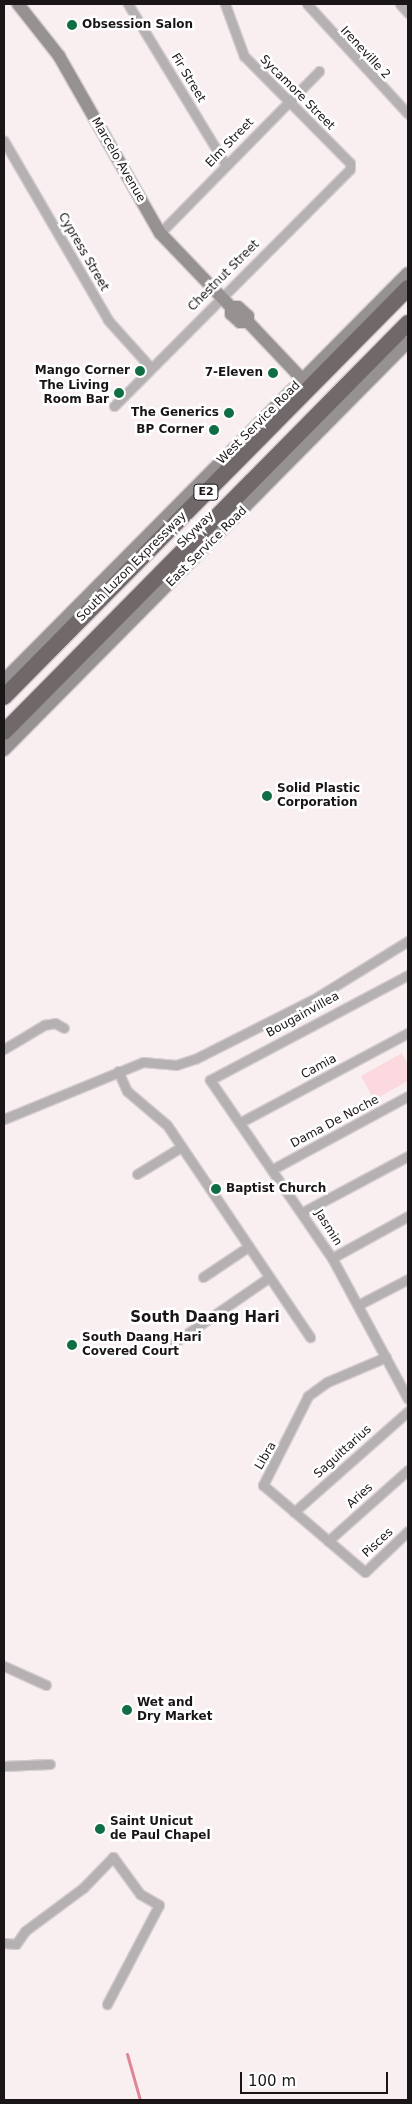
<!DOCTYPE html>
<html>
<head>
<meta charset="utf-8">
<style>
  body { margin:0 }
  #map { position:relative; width:412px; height:2104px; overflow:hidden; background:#f9eff1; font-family:"DejaVu Sans",sans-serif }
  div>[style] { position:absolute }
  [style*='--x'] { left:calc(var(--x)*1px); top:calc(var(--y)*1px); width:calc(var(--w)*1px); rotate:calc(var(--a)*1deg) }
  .green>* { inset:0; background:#fbd9df }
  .stream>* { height:3px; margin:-1.5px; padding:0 1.5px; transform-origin:1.5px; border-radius:1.5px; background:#e08598 }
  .roads { filter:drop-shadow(1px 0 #d5ccce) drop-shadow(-1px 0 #d5ccce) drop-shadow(0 1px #d5ccce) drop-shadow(0 -1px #d5ccce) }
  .street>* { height:9px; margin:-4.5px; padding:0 4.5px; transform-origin:4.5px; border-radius:4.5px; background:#b5b1b2 }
  .secondary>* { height:12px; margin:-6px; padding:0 6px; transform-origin:6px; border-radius:6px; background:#979292 }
  .highway>* { height:16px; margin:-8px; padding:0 8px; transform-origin:8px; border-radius:8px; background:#706869 }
  .dots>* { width:14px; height:14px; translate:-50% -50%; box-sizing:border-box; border:2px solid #fff; border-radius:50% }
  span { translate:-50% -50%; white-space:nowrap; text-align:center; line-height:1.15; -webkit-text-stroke:5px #fff; paint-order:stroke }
  .shield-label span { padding:1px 4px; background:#fff; border:1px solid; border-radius:4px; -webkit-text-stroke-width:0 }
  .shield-label { font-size:11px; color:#1a1617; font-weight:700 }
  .poi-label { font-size:12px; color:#1a1617; font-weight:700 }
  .left { translate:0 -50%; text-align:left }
  .right { translate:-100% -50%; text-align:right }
  .street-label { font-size:12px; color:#1a1617 }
  .quarter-label { font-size:15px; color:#1a1617; font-weight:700 }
  .frame { position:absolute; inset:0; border:5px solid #1a1617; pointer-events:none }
  .scale { position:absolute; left:240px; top:2072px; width:148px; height:22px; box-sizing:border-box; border:2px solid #1a1617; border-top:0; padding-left:6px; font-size:15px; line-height:18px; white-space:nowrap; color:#1a1617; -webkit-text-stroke:4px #fff; paint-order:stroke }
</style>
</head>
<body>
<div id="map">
  <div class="green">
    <i style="clip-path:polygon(402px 1053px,408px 1065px,408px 1081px,374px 1100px,361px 1076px)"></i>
  </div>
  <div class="stream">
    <i style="--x:127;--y:2054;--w:48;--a:74.2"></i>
  </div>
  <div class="roads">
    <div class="street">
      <i style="--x:128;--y:4;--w:188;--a:58.7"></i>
      <i style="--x:307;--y:4;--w:149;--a:47.4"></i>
      <i style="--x:400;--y:4;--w:12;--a:48"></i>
      <i style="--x:4;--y:141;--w:207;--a:59.8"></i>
      <i style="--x:108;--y:320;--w:64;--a:48.1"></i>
      <i style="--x:160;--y:233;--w:227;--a:-45.5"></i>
      <i style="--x:114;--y:406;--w:334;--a:-45.1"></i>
      <i style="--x:350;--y:169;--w:6;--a:-90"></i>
      <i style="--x:350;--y:163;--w:151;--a:-134.7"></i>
      <i style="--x:244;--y:56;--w:55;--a:-110.1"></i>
      <i style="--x:408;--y:975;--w:224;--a:152.1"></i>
      <i style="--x:210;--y:1080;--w:216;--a:55.6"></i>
      <i style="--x:332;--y:1258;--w:160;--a:61.7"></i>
      <i style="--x:4;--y:1049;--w:47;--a:-31"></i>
      <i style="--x:44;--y:1025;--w:11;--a:-10"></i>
      <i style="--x:55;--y:1023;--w:10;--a:29"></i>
      <i style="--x:118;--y:1071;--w:22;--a:66"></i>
      <i style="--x:127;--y:1091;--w:52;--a:40.4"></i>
      <i style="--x:167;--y:1125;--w:256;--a:56"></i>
      <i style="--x:4;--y:1119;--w:150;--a:-22.3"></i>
      <i style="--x:143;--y:1062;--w:33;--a:5"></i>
      <i style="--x:176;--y:1065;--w:20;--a:-18"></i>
      <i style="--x:195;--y:1059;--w:133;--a:-26.8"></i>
      <i style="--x:314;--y:999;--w:110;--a:-31.7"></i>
      <i style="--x:241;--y:1122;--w:189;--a:-28.1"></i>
      <i style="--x:273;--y:1169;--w:153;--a:-28.4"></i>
      <i style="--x:137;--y:1174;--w:52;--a:-31.5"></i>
      <i style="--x:303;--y:1212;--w:119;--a:-28.1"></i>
      <i style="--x:332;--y:1258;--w:87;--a:-28.9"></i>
      <i style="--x:203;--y:1277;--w:54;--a:-33.7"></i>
      <i style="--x:358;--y:1305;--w:56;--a:-27.5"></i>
      <i style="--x:175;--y:1342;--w:113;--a:-34.5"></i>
      <i style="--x:386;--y:1357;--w:64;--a:157"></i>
      <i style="--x:327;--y:1382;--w:24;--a:144"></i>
      <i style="--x:308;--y:1396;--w:100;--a:116.8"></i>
      <i style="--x:263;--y:1485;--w:134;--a:40.5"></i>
      <i style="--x:365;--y:1572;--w:59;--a:-43.6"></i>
      <i style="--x:294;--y:1512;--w:152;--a:-41.5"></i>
      <i style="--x:328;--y:1541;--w:107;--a:-41.6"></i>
      <i style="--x:4;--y:1666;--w:46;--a:24.3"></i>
      <i style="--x:4;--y:1766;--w:46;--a:-2.5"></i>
      <i style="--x:4;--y:1943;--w:12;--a:5"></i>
      <i style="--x:16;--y:1944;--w:16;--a:-55"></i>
      <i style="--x:25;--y:1931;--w:72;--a:-36.6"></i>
      <i style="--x:83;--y:1888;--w:43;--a:-45.9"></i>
      <i style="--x:113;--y:1857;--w:46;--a:53.9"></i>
      <i style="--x:140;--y:1894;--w:22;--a:30"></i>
      <i style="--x:159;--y:1905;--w:112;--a:117.7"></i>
    </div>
    <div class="secondary">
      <i style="--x:18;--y:4;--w:66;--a:51.7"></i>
      <i style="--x:59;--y:56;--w:204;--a:60.3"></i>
      <i style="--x:160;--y:233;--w:103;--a:46.2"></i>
      <i style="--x:231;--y:307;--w:7;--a:90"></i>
      <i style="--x:231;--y:314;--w:12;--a:42"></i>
      <i style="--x:240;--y:322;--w:8;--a:0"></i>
      <i style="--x:231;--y:307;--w:7;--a:0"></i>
      <i style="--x:238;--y:307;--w:13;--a:42"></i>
      <i style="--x:248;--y:316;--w:6;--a:90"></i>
      <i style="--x:248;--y:322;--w:79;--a:46.5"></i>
      <i style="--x:4;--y:680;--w:573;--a:-45.21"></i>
      <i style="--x:4;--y:750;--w:574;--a:-45.28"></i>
    </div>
    <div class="highway">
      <i style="--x:4;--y:697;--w:575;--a:-45.35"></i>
      <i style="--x:4;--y:732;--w:575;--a:-45.35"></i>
    </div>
  </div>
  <div class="dots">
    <i style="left:72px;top:25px;background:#0f6e43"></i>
    <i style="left:140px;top:371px;background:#0f6e43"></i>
    <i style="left:273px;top:373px;background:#0f6e43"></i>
    <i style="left:119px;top:393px;background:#0f6e43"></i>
    <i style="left:229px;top:413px;background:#0f6e43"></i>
    <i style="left:214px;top:430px;background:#0f6e43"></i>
    <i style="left:267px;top:796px;background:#0f6e43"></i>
    <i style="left:216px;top:1189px;background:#0f6e43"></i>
    <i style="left:72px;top:1345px;background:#0f6e43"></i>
    <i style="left:127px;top:1710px;background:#0f6e43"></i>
    <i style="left:100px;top:1829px;background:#0f6e43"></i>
  </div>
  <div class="shield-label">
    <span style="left:206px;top:492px">E2</span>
  </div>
  <div class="poi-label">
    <span class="left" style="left:82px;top:25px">Obsession Salon</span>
    <span class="right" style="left:130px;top:371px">Mango Corner</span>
    <span class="right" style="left:263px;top:373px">7-Eleven</span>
    <span class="right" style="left:109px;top:393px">The Living<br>Room Bar</span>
    <span class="right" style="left:219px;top:413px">The Generics</span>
    <span class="right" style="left:204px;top:430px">BP Corner</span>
    <span class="left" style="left:277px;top:796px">Solid Plastic<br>Corporation</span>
    <span class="left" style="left:226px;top:1189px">Baptist Church</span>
    <span class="left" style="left:82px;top:1345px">South Daang Hari<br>Covered Court</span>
    <span class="left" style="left:137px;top:1710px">Wet and<br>Dry Market</span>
    <span class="left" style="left:110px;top:1829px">Saint Unicut<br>de Paul Chapel</span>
  </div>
  <div class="street-label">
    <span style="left:365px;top:53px;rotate:47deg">Ireneville 2</span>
    <span style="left:188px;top:78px;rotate:59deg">Fir Street</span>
    <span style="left:297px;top:93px;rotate:45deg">Sycamore Street</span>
    <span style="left:230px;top:143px;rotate:-46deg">Elm Street</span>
    <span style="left:118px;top:160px;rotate:60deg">Marcelo Avenue</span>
    <span style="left:83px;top:252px;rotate:60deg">Cypress Street</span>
    <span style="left:224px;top:276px;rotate:-45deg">Chestnut Street</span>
    <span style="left:259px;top:423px;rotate:-45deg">West Service Road</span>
    <span style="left:196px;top:530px;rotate:-45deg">Skyway</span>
    <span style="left:207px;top:547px;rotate:-45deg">East Service Road</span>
    <span style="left:132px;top:567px;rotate:-45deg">South Luzon Expressway</span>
    <span style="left:303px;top:1015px;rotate:-29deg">Bougainvillea</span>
    <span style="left:319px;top:1067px;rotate:-28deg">Camia</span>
    <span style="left:335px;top:1122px;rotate:-28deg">Dama De Noche</span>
    <span style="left:328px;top:1228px;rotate:58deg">Jasmin</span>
    <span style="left:343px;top:1452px;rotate:-42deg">Saguittarius</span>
    <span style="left:266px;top:1456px;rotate:-60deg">Libra</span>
    <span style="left:360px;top:1496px;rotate:-42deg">Aries</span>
    <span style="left:378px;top:1543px;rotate:-43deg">Pisces</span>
  </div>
  <div class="quarter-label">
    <span style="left:205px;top:1318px">South Daang Hari</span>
  </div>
  <div class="frame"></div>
  <div class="scale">100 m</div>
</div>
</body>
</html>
